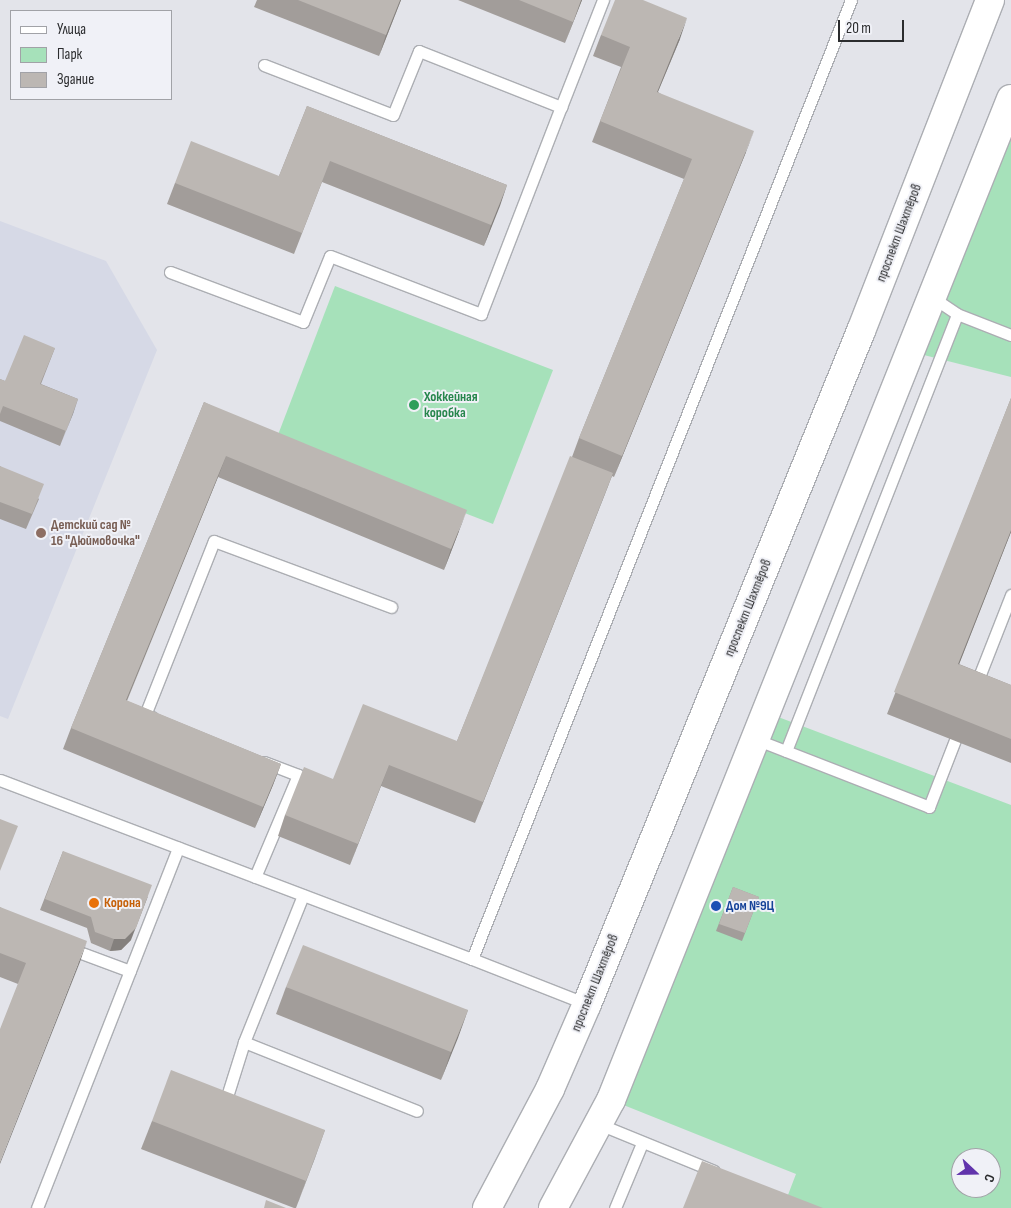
<!DOCTYPE html>
<html>
<head>
<meta charset="utf-8">
<style>
  body { margin:0 }
  #map { position:relative; width:1011px; height:1208px; overflow:hidden; background:#e3e4ea; font-family:"Sofia Sans Condensed",sans-serif }
  div>[style] { position:absolute }
  [style*='--x'] { left:calc(var(--x)*1px); top:calc(var(--y)*1px); width:calc(var(--w)*1px); rotate:calc(var(--a)*1deg) }
  .built>* { inset:0; background:#d6d9e6 }
  .green>* { inset:0; background:#a6e1ba }
  .roads { filter:drop-shadow(1px 0 #acaeb3) drop-shadow(-1px 0 #acaeb3) drop-shadow(0 1px #acaeb3) drop-shadow(0 -1px #acaeb3) }
  .lane>* { height:11px; margin:-5.5px; padding:0 5.5px; transform-origin:5.5px; border-radius:5.5px; background:#fff }
  .secondary>* { height:28px; margin:-14px; padding:0 14px; transform-origin:14px; border-radius:14px; background:#fff }
  .wall>* { inset:0; background:#a29d9a }
  .shaded-wall>* { inset:0; background:#84807d }
  .building>* { inset:0; background:#bcb7b3 }
  .dots>* { width:14px; height:14px; translate:-50% -50%; box-sizing:border-box; border:2px solid #f0f1f7; border-radius:50% }
  span { translate:-50% -50%; white-space:nowrap; text-align:center; line-height:1.15; -webkit-text-stroke:4px #f0f1f7; paint-order:stroke }
  .street-label { font-size:14px; color:#2b2c2e }
  .leisure-label { font-size:14px; color:#27864d; font-weight:700 }
  .left { translate:0 -50%; text-align:left }
  .education-label { font-size:14px; color:#785e54; font-weight:700 }
  .food-label { font-size:14px; color:#c56008; font-weight:700 }
  .transit-label { font-size:14px; color:#164399; font-weight:700 }
  .legend { position:absolute; left:10px; top:10px; width:162px; height:90px; box-sizing:border-box; background:#f0f1f7; border:1px solid #a1a2a7; margin:0; padding:6px 9px; list-style:none; font-size:15px; color:#2b2c2e }
  .legend li { display:flex; align-items:center; gap:10px; height:25px }
  .legend b { width:25px; border:1px solid #a1a2a7 }
  .north { position:absolute; left:951px; top:1148px; width:50px; height:50px; box-sizing:border-box; background:#f0f1f7; border:1px solid #a1a2a7; border-radius:50%; rotate:111deg; font-size:14px; font-weight:700; line-height:20px; text-align:center; color:#2b2c2e }
  .north::after { content:''; display:block; margin:auto; width:18px; height:22px; background:#6134ac; clip-path:polygon(50% 0,100% 100%,50% 72%,0 100%) }
  .scale { position:absolute; left:838px; top:20px; width:66px; height:22px; box-sizing:border-box; border:2px solid #2b2c2e; border-top:0; padding-left:6px; font-size:15px; line-height:18px; white-space:nowrap; color:#2b2c2e; -webkit-text-stroke:4px #f0f1f7; paint-order:stroke }
</style>
</head>
<body>
<div id="map">
  <div class="built">
    <i style="clip-path:polygon(0 221px,106px 261px,157px 350px,8px 719px,0 716px)"></i>
  </div>
  <div class="green">
    <i style="clip-path:polygon(1011px 100px,1011px 377px,908px 351px)"></i>
    <i style="clip-path:polygon(335px 286px,553px 370px,493px 524px,276px 440px)"></i>
    <i style="clip-path:polygon(evenodd,765px 712px,1011px 805px,1011px 1208px,783px 1208px,796px 1174px,611px 1100px,765px 712px,961px 1158px,991px 1158px,991px 1188px,961px 1188px,961px 1158px)"></i>
  </div>
  <div class="roads">
    <div class="lane">
      <i style="--x:264;--y:65;--w:138;--a:21.2"></i>
      <i style="--x:393;--y:115;--w:69;--a:-67.9"></i>
      <i style="--x:419;--y:51;--w:153;--a:21.5"></i>
      <i style="--x:561;--y:107;--w:115;--a:-68.6"></i>
      <i style="--x:170;--y:272;--w:142;--a:20.6"></i>
      <i style="--x:303;--y:322;--w:71;--a:-67.8"></i>
      <i style="--x:330;--y:256;--w:162;--a:21"></i>
      <i style="--x:481;--y:314;--w:222;--a:-68.9"></i>
      <i style="--x:932;--y:297;--w:30;--a:34"></i>
      <i style="--x:957;--y:314;--w:58;--a:21.3"></i>
      <i style="--x:975;--y:687;--w:99;--a:-68.6"></i>
      <i style="--x:152;--y:717;--w:7;--a:-164"></i>
      <i style="--x:145;--y:715;--w:187;--a:-68.4"></i>
      <i style="--x:214;--y:541;--w:189;--a:20.4"></i>
      <i style="--x:755;--y:739;--w:187;--a:21.3"></i>
      <i style="--x:929;--y:807;--w:72;--a:-68.8"></i>
      <i style="--x:786;--y:751;--w:469;--a:-68.6"></i>
      <i style="--x:0;--y:780;--w:505;--a:20.77"></i>
      <i style="--x:255;--y:877;--w:111;--a:-67.1"></i>
      <i style="--x:298;--y:775;--w:36;--a:-159"></i>
      <i style="--x:68;--y:948;--w:66;--a:20.4"></i>
      <i style="--x:587;--y:1004;--w:123;--a:-158.6"></i>
      <i style="--x:472;--y:959;--w:1031;--a:-68.44"></i>
      <i style="--x:244;--y:1042;--w:186;--a:21.7"></i>
      <i style="--x:224;--y:1106;--w:67;--a:-72.6"></i>
      <i style="--x:244;--y:1042;--w:158;--a:-68.1"></i>
      <i style="--x:599;--y:1124;--w:124;--a:22.2"></i>
      <i style="--x:37;--y:1208;--w:387;--a:-68.6"></i>
      <i style="--x:615;--y:1208;--w:70;--a:-67.4"></i>
    </div>
    <div class="secondary">
      <i style="--x:487;--y:1208;--w:135;--a:-62.1"></i>
      <i style="--x:550;--y:1089;--w:93;--a:-66.5"></i>
      <i style="--x:587;--y:1004;--w:727;--a:-67.85"></i>
      <i style="--x:861;--y:331;--w:355;--a:-68.7"></i>
      <i style="--x:553;--y:1208;--w:123;--a:-61.8"></i>
      <i style="--x:611;--y:1100;--w:1078;--a:-68.22"></i>
    </div>
  </div>
  <div class="wall">
    <i style="clip-path:polygon(257px 0,401px 0,379px 56px,254px 7px)"></i>
    <i style="clip-path:polygon(458px 0,582px 0,565px 43px)"></i>
    <i style="clip-path:polygon(601px 35px,680px 39px,658px 92px,746px 152px,614px 477px,612px 476px,475px 823px,381px 786px,350px 865px,278px 836px,285px 815px,333px 779px,457px 741px,572px 457px,579px 438px,684px 179px,592px 142px,621px 67px,593px 56px)"></i>
    <i style="clip-path:polygon(307px 106px,507px 185px,484px 246px,322px 182px,294px 254px,167px 204px,175px 183px,279px 176px)"></i>
    <i style="clip-path:polygon(55px 348px,41px 384px,78px 399px,60px 446px,0 421px,0 379px,5px 381px)"></i>
    <i style="clip-path:polygon(1011px 398px,1011px 532px,959px 664px,1011px 685px,1011px 763px,887px 714px)"></i>
    <i style="clip-path:polygon(204px 402px,459px 531px,444px 570px,218px 477px,127px 701px,281px 764px,273px 785px,255px 828px,63px 749px,71px 728px)"></i>
    <i style="clip-path:polygon(0 466px,39px 499px,26px 529px,0 519px)"></i>
    <i style="clip-path:polygon(63px 851px,131px 940px,121px 950px,110px 951px,91px 943px,87px 928px,40px 910px)"></i>
    <i style="clip-path:polygon(733px 887px,759px 897px,742px 941px,716px 931px)"></i>
    <i style="clip-path:polygon(0 907px,80px 962px,18px 984px,0 977px)"></i>
    <i style="clip-path:polygon(286px 987px,468px 1010px,441px 1080px,276px 1014px)"></i>
    <i style="clip-path:polygon(152px 1121px,325px 1130px,296px 1208px,294px 1208px,141px 1149px)"></i>
  </div>
  <div class="shaded-wall">
    <i style="clip-path:polygon(400px 0,401px 0,379px 56px,386px 35px)"></i>
    <i style="clip-path:polygon(581px 0,582px 0,565px 43px,573px 22px)"></i>
    <i style="clip-path:polygon(687px 18px,680px 39px,649px 113px,657px 92px)"></i>
    <i style="clip-path:polygon(754px 131px,746px 152px,614px 477px,622px 456px)"></i>
    <i style="clip-path:polygon(507px 185px,500px 206px,484px 246px,491px 225px)"></i>
    <i style="clip-path:polygon(78px 399px,73px 414px,60px 446px,66px 431px)"></i>
    <i style="clip-path:polygon(226px 456px,218px 477px,118px 721px,126px 700px)"></i>
    <i style="clip-path:polygon(613px 473px,605px 494px,475px 823px,483px 802px)"></i>
    <i style="clip-path:polygon(467px 510px,459px 531px,444px 570px,451px 549px)"></i>
    <i style="clip-path:polygon(1011px 530px,1011px 532px,951px 685px,958px 664px)"></i>
    <i style="clip-path:polygon(281px 764px,273px 785px,255px 828px,263px 807px)"></i>
    <i style="clip-path:polygon(389px 765px,381px 786px,350px 865px,358px 844px)"></i>
    <i style="clip-path:polygon(148px 896px,131px 940px,121px 950px,110px 951px,114px 939px)"></i>
    <i style="clip-path:polygon(87px 941px,80px 962px,0 1164px,0 1162px)"></i>
    <i style="clip-path:polygon(468px 1010px,458px 1038px,441px 1080px,451px 1052px)"></i>
    <i style="clip-path:polygon(325px 1130px,315px 1158px,296px 1208px,306px 1181px)"></i>
  </div>
  <div class="building">
    <i style="clip-path:polygon(298px 0,400px 0,386px 35px)"></i>
    <i style="clip-path:polygon(519px 0,581px 0,573px 22px)"></i>
    <i style="clip-path:polygon(615px 0,643px 0,687px 18px,657px 92px,754px 131px,622px 456px,579px 438px,692px 159px,600px 121px,630px 47px,601px 35px)"></i>
    <i style="clip-path:polygon(307px 106px,507px 185px,491px 225px,330px 161px,302px 233px,175px 183px,191px 141px,279px 176px)"></i>
    <i style="clip-path:polygon(24px 335px,55px 348px,40px 384px,78px 399px,66px 431px,3px 406px,0 414px,0 379px,5px 381px)"></i>
    <i style="clip-path:polygon(1011px 398px,1011px 530px,958px 664px,1011px 685px,1011px 739px,894px 692px)"></i>
    <i style="clip-path:polygon(204px 402px,467px 510px,451px 549px,226px 456px,126px 700px,281px 764px,263px 807px,71px 728px)"></i>
    <i style="clip-path:polygon(570px 456px,613px 473px,483px 802px,389px 765px,358px 844px,285px 815px,304px 767px,333px 779px,363px 704px,457px 741px)"></i>
    <i style="clip-path:polygon(0 466px,44px 484px,32px 514px,0 502px)"></i>
    <i style="clip-path:polygon(0 819px,18px 826px,0 871px)"></i>
    <i style="clip-path:polygon(63px 851px,152px 885px,136px 928px,125px 939px,114px 939px,95px 932px,91px 917px,45px 899px)"></i>
    <i style="clip-path:polygon(733px 887px,759px 897px,745px 933px,719px 924px)"></i>
    <i style="clip-path:polygon(0 907px,87px 941px,0 1162px,0 1029px,26px 963px,0 953px)"></i>
    <i style="clip-path:polygon(303px 945px,468px 1010px,451px 1052px,286px 987px)"></i>
    <i style="clip-path:polygon(171px 1070px,325px 1130px,306px 1181px,152px 1121px)"></i>
    <i style="clip-path:polygon(702px 1161px,823px 1208px,683px 1208px)"></i>
    <i style="clip-path:polygon(266px 1200px,286px 1208px,264px 1208px)"></i>
  </div>
  <div class="dots">
    <i style="left:414px;top:405px;background:#2e9e5b"></i>
    <i style="left:41px;top:533px;background:#8d6e63"></i>
    <i style="left:94px;top:903px;background:#e8710a"></i>
    <i style="left:716px;top:906px;background:#1a4fb4"></i>
  </div>
  <div class="street-label">
    <span style="left:899px;top:233px;rotate:-69deg">проспект Шахтёров</span>
    <span style="left:748px;top:608px;rotate:-68deg">проспект Шахтёров</span>
    <span style="left:595px;top:983px;rotate:-68deg">проспект Шахтёров</span>
  </div>
  <div class="leisure-label">
    <span class="left" style="left:424px;top:405px">Хоккейная<br>коробка</span>
  </div>
  <div class="education-label">
    <span class="left" style="left:51px;top:533px">Детский сад №<br>16 "Дюймовочка"</span>
  </div>
  <div class="food-label">
    <span class="left" style="left:104px;top:903px">Корона</span>
  </div>
  <div class="transit-label">
    <span class="left" style="left:726px;top:906px">Дом №9Ц</span>
  </div>
  <ul class="legend">
  <li><b style="height:6px;background:#fff"></b>Улица</li>
  <li><b style="height:14px;background:#a6e1ba"></b>Парк</li>
  <li><b style="height:14px;background:#bcb7b3"></b>Здание</li>
  </ul>
  <div class="north">С</div>
  <div class="scale">20 m</div>
</div>
</body>
</html>
